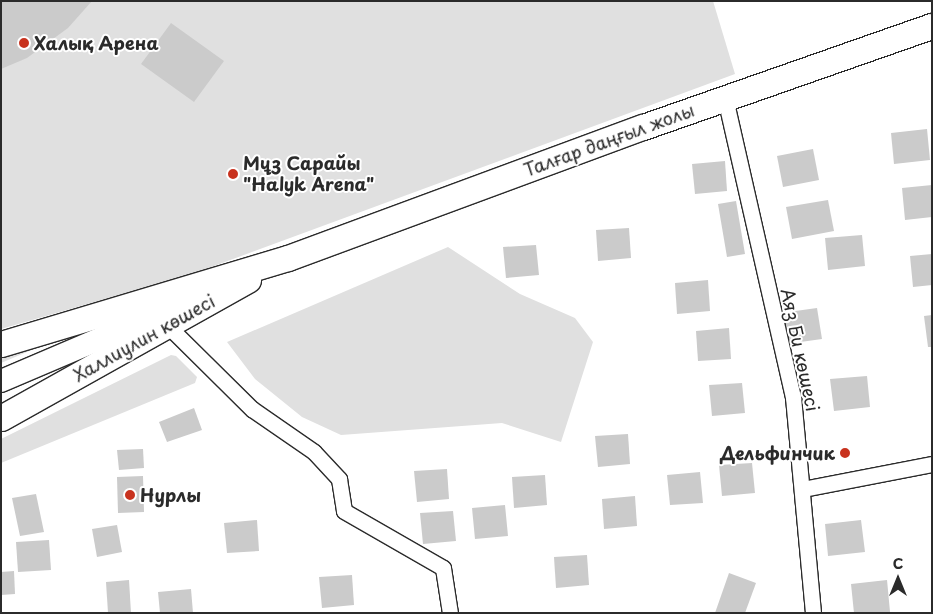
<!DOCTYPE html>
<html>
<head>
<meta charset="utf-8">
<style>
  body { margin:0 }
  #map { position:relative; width:933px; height:614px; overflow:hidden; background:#fff; font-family:"Playpen Sans",sans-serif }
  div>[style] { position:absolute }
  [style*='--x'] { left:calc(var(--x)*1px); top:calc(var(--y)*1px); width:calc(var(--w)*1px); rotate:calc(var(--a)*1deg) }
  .green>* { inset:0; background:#e0e0e0 }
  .building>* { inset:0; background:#cbcbcb }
  .roads { filter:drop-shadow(1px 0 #2b2b2b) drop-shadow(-1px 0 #2b2b2b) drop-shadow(0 1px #2b2b2b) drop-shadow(0 -1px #2b2b2b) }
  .minor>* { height:15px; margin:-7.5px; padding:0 7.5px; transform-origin:7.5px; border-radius:7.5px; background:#fff }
  .secondary>* { height:22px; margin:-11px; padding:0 11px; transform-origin:11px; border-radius:11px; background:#fff }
  .primary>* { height:25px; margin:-12.5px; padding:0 12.5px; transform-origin:12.5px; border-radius:12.5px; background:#fff }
  .dots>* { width:14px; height:14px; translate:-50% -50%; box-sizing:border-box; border:2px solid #fff; border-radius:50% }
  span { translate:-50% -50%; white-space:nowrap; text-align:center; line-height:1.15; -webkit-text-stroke:4px #fff; paint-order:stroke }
  .poi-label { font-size:18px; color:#2b2b2b; font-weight:700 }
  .left { translate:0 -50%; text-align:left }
  .right { translate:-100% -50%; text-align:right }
  .street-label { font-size:18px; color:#2b2b2b }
  .frame { position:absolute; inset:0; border:2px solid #2b2b2b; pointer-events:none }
  .north { position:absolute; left:873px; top:554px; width:50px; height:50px; -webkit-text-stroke:4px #fff; paint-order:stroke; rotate:0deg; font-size:14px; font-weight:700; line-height:20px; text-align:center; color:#2b2b2b }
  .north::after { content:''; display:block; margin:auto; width:18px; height:22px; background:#2b2b2b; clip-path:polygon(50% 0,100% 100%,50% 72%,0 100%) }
</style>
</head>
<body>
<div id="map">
  <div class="green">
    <i style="clip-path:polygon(1px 1px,713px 1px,735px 74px,195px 273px,1px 329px)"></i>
    <i style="clip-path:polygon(448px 247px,520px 294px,575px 318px,593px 342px,561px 442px,502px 423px,341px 435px,302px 417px,255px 379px,227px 342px)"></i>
    <i style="clip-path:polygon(32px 345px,34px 349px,1px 363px,1px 356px)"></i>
    <i style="clip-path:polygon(171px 355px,176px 356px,197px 377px,195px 383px,1px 463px,1px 439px)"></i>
  </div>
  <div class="building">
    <i style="clip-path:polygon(1px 1px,92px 1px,68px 28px,27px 58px,1px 69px)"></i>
    <i style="clip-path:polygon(171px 23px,224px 61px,194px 102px,141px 64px)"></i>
    <i style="clip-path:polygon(927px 129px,930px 160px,894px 164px,891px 133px)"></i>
    <i style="clip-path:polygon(813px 149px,819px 180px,783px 187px,777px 156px)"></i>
    <i style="clip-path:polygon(725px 161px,727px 191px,695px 194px,692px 164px)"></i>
    <i style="clip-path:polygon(932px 185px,932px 217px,905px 220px,902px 188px)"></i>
    <i style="clip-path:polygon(828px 200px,834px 231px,792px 239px,786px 207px)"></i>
    <i style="clip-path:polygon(736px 201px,745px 254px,727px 257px,718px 204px)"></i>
    <i style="clip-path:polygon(629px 228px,631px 258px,598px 261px,596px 230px)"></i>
    <i style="clip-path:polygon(862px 235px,865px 266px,828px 270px,825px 238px)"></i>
    <i style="clip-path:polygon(536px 245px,539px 275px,506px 278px,503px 247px)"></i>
    <i style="clip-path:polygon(932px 254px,932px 285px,913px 287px,910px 256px)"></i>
    <i style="clip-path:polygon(708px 280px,710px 311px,677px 314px,675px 283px)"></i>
    <i style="clip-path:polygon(817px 308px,822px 339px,786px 344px,781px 313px)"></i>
    <i style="clip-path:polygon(932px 315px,932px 347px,928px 347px,924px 316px)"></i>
    <i style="clip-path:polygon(729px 328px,731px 359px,698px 361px,696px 331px)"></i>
    <i style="clip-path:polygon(867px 376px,870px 407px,834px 411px,830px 379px)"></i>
    <i style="clip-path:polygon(742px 383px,745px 413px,712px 416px,709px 385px)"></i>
    <i style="clip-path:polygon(194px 408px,202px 430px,167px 442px,159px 422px)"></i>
    <i style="clip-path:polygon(628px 434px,630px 464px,598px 467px,595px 436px)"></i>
    <i style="clip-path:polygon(143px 449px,144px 468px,119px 470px,117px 450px)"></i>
    <i style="clip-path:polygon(752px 463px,755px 493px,722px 496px,719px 465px)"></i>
    <i style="clip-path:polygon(447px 469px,449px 499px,417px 502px,414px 471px)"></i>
    <i style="clip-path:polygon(700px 472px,703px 503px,670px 505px,667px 475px)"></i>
    <i style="clip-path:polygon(545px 475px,547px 505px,514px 508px,512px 477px)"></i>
    <i style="clip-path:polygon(143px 476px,144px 512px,118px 513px,117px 477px)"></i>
    <i style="clip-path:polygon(36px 494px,44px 532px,20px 536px,12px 498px)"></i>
    <i style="clip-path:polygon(635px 496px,637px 526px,604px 529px,602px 499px)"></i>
    <i style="clip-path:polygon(505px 505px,508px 536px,475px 539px,472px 508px)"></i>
    <i style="clip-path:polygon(453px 511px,456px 541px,423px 544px,420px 513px)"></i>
    <i style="clip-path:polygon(257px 520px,259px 551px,227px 553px,224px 523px)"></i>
    <i style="clip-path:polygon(861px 520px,865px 552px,828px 556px,825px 524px)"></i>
    <i style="clip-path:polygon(117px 525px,122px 552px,97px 557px,92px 529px)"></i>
    <i style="clip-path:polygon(49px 540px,51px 570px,18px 572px,16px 542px)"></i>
    <i style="clip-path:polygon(587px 555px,589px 585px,556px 588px,554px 557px)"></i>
    <i style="clip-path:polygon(14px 571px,15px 594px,1px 595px,1px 572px)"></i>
    <i style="clip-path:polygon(729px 573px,756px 583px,745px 613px,715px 613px)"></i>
    <i style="clip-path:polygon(352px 575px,354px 605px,322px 608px,319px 577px)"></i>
    <i style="clip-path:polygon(129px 580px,131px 613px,108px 613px,106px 582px)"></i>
    <i style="clip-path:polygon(887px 580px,890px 612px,854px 613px,851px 584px)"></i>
    <i style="clip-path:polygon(191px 589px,193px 613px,160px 613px,158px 592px)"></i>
  </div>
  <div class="roads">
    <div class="minor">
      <i style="--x:725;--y:98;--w:307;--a:77.2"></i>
      <i style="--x:793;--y:397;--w:217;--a:84.7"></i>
      <i style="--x:167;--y:325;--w:120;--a:44.7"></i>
      <i style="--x:252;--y:409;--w:75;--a:34.7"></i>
      <i style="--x:314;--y:452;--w:37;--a:47"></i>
      <i style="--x:339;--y:479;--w:32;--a:81"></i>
      <i style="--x:344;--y:511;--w:114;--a:29.9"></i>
      <i style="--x:443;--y:568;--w:46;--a:81.2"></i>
      <i style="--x:803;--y:489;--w:131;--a:-11"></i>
    </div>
    <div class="secondary">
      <i style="--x:1;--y:381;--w:224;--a:-23.1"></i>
    </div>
    <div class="primary">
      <i style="--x:1;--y:344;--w:300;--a:-16.7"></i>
      <i style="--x:288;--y:258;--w:378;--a:-20.3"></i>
      <i style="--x:643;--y:127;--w:306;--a:-19.3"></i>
      <i style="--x:1;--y:418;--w:283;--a:-29.2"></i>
    </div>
  </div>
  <div class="dots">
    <i style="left:24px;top:43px;background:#c8321e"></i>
    <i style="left:233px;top:174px;background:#c8321e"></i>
    <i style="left:845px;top:453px;background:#c8321e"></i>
    <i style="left:130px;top:495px;background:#c8321e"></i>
  </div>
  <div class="poi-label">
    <span class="left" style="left:34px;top:43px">Халық Арена</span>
    <span class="left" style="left:243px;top:174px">Мұз Сарайы<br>"Halyk Arena"</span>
    <span class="right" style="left:835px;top:453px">Дельфинчик</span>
    <span class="left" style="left:140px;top:495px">Нурлы</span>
  </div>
  <div class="street-label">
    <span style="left:609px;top:140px;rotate:-20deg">Талғар даңғыл жолы</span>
    <span style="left:144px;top:338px;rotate:-29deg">Халлиулин көшесі</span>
    <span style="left:800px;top:350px;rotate:78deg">Аяз Би көшесі</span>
  </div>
  <div class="frame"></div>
  <div class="north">С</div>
</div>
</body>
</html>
